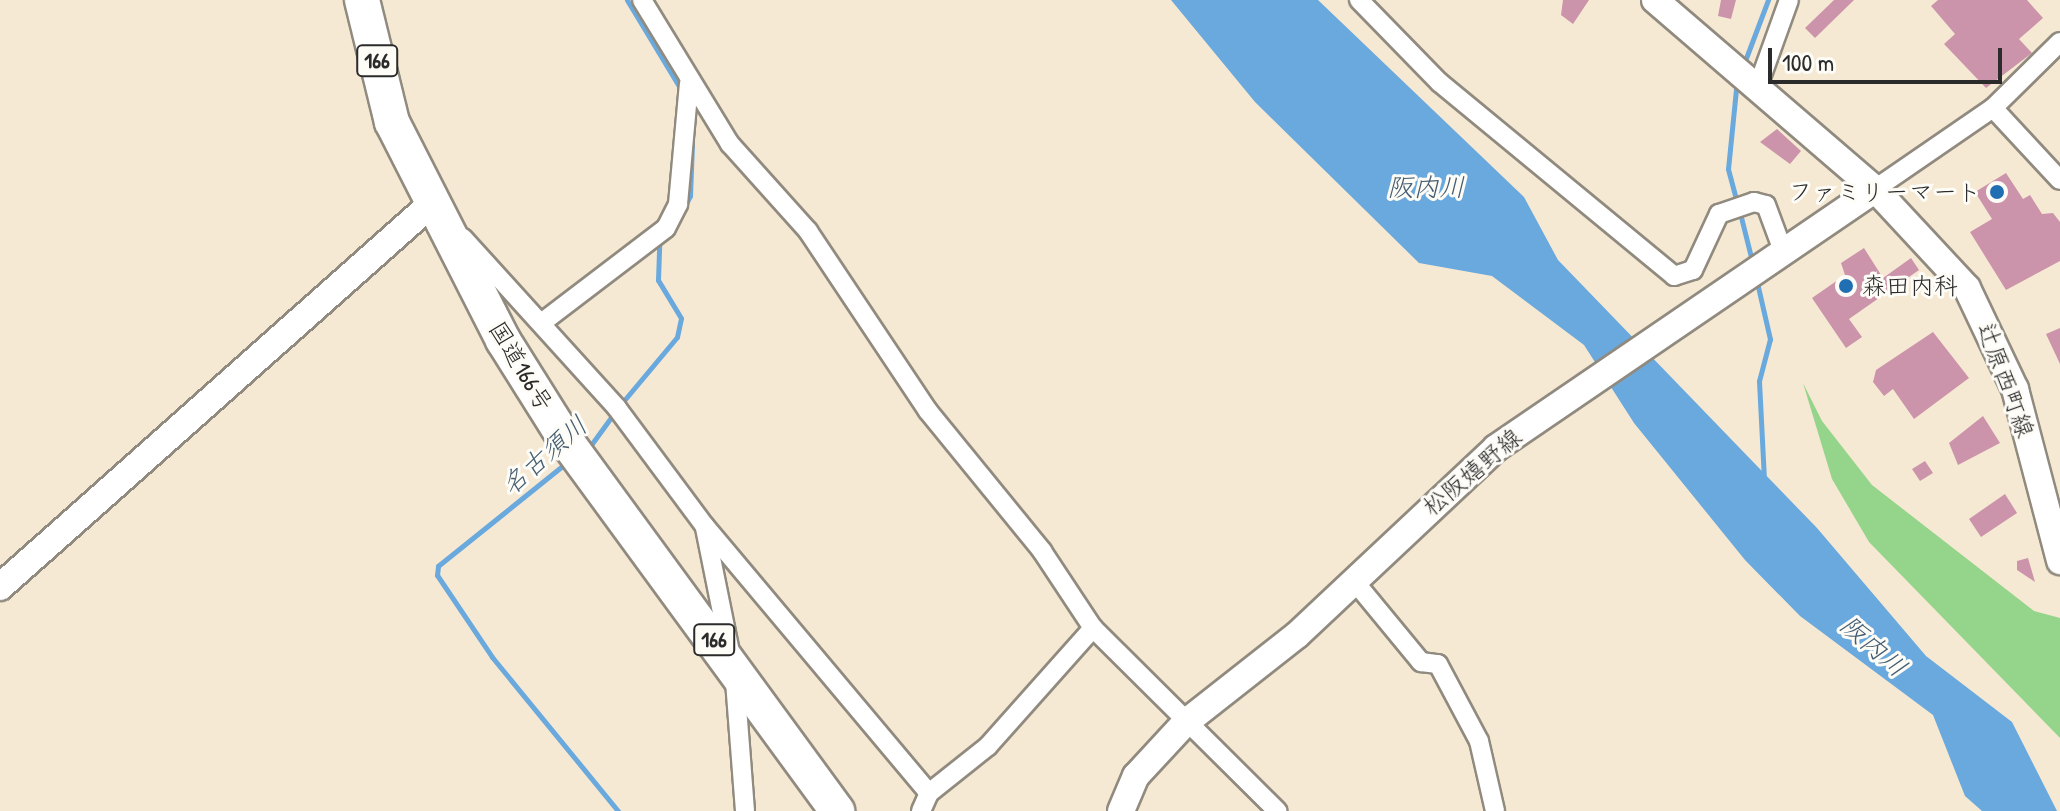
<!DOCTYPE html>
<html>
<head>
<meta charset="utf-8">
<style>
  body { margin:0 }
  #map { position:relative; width:2060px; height:811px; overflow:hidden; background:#f6e9d3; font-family:"Patrick Hand","Klee One",sans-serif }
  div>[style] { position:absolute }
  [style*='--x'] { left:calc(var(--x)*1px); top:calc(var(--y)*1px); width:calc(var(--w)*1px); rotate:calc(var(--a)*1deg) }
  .green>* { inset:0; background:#94d48b }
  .water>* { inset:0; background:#6aa9dd }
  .stream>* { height:5px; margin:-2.5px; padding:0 2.5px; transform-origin:2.5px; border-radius:2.5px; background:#6aa9dd }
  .building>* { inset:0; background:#cb94ab }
  .roads { filter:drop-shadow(2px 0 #908a7f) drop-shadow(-2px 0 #908a7f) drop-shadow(0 2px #908a7f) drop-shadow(0 -2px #908a7f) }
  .street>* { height:18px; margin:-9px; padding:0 9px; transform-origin:9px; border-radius:9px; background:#fff }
  .secondary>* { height:26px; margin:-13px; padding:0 13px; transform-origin:13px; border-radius:13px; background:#fff }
  .highway>* { height:34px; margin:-17px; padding:0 17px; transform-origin:17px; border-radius:17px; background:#fff }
  .dots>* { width:22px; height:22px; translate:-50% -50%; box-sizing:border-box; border:4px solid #fdfcf7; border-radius:50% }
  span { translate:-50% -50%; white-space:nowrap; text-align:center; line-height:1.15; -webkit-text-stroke:6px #fdfcf7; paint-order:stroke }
  .shield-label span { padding:2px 6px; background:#fdfcf7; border:2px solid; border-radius:6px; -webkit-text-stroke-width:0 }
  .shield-label { font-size:22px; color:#2b2b2b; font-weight:700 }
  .poi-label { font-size:24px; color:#2b2b2b }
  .right { translate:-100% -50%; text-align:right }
  .left { translate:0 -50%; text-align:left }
  .street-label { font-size:24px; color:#2b2b2b }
  .water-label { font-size:26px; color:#445d72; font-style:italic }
  .scale { position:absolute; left:1768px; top:48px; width:234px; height:36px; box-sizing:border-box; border:4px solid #2b2b2b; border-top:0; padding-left:10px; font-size:24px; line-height:28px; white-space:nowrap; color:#2b2b2b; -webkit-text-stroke:6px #fdfcf7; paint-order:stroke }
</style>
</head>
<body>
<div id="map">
  <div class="green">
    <i style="clip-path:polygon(1803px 383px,1822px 421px,1872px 485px,2034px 611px,2060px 618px,2060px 738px,1869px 542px,1832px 479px)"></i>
  </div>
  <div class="water">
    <i style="clip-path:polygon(1171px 0,1318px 0,1524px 197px,1558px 260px,1817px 528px,1926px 656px,2012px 722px,2057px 811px,1982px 811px,1965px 796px,1933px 715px,1800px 616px,1745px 560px,1634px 423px,1584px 345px,1492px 276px,1419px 263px,1255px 102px)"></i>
  </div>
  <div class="stream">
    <i style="--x:627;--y:0;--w:106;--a:58.9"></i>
    <i style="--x:1743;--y:66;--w:71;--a:-69.3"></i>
    <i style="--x:1737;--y:79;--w:90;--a:95.7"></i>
    <i style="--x:1728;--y:169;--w:35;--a:75"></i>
    <i style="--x:1740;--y:213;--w:49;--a:76"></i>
    <i style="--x:672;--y:231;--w:39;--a:-63"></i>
    <i style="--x:690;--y:196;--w:51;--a:-87.8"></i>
    <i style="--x:1756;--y:278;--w:63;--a:77.1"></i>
    <i style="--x:1770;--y:339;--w:43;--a:104.7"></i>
    <i style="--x:1759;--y:381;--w:100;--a:87.1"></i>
    <i style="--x:621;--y:404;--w:87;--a:-50.1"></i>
    <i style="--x:677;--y:337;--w:19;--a:-78"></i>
    <i style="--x:681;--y:318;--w:44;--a:-121.2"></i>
    <i style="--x:658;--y:280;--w:37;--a:-88"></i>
    <i style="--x:588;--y:449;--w:46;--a:-53.9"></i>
    <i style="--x:566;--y:463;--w:164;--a:141.2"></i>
    <i style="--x:438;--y:566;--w:9;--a:96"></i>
    <i style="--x:437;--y:575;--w:99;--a:56.1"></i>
    <i style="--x:492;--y:657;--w:199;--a:50.7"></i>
  </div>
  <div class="building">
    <i style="clip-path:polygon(1563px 0,1589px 0,1573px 24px,1561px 15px)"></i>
    <i style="clip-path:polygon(1721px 0,1736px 0,1731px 19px,1718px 16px)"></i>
    <i style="clip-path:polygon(1834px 0,1854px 0,1815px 38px,1805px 28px)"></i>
    <i style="clip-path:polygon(1938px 0,2027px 0,2043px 18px,2019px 39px,2032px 53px,1986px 88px,1944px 44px,1955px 34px,1931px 6px)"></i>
    <i style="clip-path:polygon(1777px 129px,1801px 151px,1790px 164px,1760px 142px)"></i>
    <i style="clip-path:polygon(2006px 173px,2023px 199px,2030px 195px,2042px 214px,2053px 213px,2060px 222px,2060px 261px,2006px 290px,1970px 232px,1992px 219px,1975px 192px)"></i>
    <i style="clip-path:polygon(1864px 248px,1883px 278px,1911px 258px,1919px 270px,1849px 319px,1862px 337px,1846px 348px,1812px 298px,1845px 275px,1841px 263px)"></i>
    <i style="clip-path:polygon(2060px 328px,2060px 364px,2046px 334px)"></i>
    <i style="clip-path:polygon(1933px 332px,1969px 378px,1914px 419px,1893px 389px,1884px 396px,1873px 382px,1876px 370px)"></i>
    <i style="clip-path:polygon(1983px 416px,2000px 443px,1958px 465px,1949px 443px)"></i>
    <i style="clip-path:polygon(1925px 461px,1933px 473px,1920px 481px,1912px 469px)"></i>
    <i style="clip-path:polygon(2005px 494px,2017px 513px,1981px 537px,1969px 519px)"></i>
    <i style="clip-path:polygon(2028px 558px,2035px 582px,2017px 570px,2017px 561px)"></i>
  </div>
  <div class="roads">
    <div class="street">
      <i style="--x:642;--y:0;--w:169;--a:58.6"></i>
      <i style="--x:730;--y:144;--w:117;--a:48.1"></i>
      <i style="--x:808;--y:231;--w:216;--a:56.3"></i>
      <i style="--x:928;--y:411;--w:181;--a:50.8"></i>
      <i style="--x:1042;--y:551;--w:92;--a:56.5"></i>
      <i style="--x:1093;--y:628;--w:260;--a:44.8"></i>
      <i style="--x:1359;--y:0;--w:115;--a:45.7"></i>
      <i style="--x:1439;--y:82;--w:305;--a:39.5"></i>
      <i style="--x:1674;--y:276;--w:20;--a:-18"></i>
      <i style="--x:1693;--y:270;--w:62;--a:-65.1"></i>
      <i style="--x:1719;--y:214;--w:37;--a:-19"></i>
      <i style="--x:1754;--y:202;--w:12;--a:14"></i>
      <i style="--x:1766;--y:205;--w:49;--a:69.7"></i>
      <i style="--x:1758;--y:86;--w:91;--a:-70.2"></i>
      <i style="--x:1993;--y:108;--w:98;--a:47.1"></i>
      <i style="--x:1875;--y:189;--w:143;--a:-34.5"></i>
      <i style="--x:1993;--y:108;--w:94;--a:-44.6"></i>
      <i style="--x:463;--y:238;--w:229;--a:47.8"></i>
      <i style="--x:617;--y:408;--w:146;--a:53.4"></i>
      <i style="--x:704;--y:525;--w:350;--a:50"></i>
      <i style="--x:544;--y:321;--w:153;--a:-37.3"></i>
      <i style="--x:666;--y:228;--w:27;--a:-63"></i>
      <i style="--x:678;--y:204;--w:121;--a:-84.8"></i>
      <i style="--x:705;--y:528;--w:126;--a:78.6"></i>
      <i style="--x:1355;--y:582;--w:104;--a:50.5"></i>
      <i style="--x:1421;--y:662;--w:17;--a:7"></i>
      <i style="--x:1438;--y:664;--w:87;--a:62"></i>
      <i style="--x:1479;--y:741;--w:72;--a:77.1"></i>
      <i style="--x:735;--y:681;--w:130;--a:85.6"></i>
      <i style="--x:921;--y:811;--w:20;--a:-66"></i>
      <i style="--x:929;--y:793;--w:75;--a:-38.5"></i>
      <i style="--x:988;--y:746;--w:158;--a:-48.3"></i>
    </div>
    <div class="secondary">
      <i style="--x:1655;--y:0;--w:290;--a:40.7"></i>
      <i style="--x:1875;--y:189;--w:135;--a:47.1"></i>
      <i style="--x:1967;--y:288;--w:112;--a:64.6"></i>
      <i style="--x:2015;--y:389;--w:178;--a:75.3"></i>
      <i style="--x:0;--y:587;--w:575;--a:-41.62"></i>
      <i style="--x:1121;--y:811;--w:38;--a:-67"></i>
      <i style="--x:1136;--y:776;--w:72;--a:-47.2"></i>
      <i style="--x:1185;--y:723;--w:142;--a:-38.2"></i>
      <i style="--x:1297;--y:635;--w:273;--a:-43.2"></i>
      <i style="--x:1496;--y:448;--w:459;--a:-34.3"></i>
    </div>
    <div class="highway">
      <i style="--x:362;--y:0;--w:126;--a:76.2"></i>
      <i style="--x:392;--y:122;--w:245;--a:63"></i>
      <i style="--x:503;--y:340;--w:117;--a:57.9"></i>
      <i style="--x:565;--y:439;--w:461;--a:53.8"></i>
    </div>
  </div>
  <div class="dots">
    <i style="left:1997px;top:192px;background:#1f6fb2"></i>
    <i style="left:1846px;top:286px;background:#1f6fb2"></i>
  </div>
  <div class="shield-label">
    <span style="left:377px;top:61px">166</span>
    <span style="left:714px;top:640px">166</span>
  </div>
  <div class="poi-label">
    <span class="right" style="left:1981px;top:192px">ファミリーマート</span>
    <span class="left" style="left:1862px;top:286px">森田内科</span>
  </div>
  <div class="street-label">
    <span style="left:521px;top:366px;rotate:59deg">国道166号</span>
    <span style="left:2006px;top:380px;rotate:70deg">辻原西町線</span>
    <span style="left:1472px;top:472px;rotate:-40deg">松阪嬉野線</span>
  </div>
  <div class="water-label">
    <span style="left:1426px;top:187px">阪内川</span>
    <span style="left:544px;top:455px;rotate:-41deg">名古須川</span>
    <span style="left:1874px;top:646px;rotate:41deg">阪内川</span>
  </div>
  <div class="scale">100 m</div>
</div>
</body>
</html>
